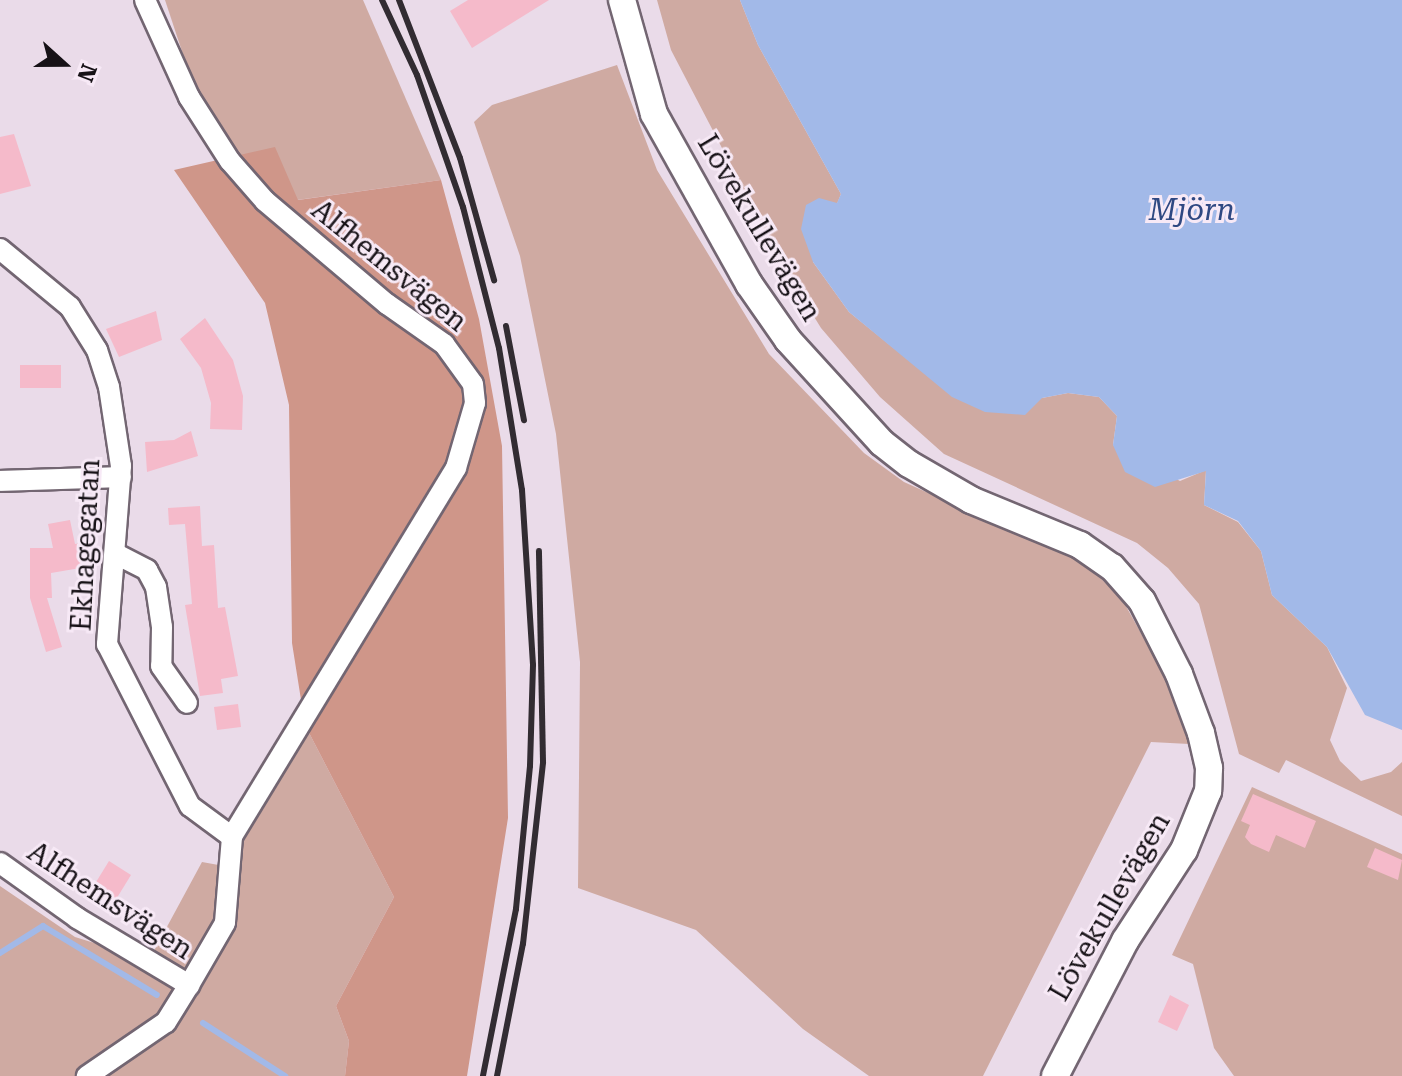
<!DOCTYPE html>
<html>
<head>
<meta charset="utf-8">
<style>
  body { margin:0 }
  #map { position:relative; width:1402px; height:1076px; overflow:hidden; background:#eadbe9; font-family:"Roboto Serif",serif }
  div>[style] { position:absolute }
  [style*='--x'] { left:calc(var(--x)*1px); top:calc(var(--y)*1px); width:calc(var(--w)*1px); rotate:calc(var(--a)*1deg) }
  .green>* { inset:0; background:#cfaaa2 }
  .forest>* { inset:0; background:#cf9689 }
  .water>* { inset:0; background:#a2b9e8 }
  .stream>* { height:6px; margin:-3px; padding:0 3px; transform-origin:3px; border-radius:3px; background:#a2b9e8 }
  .building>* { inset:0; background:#f5baca }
  .roads { filter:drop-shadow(2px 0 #736672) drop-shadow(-2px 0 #736672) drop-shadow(0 2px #736672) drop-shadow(0 -2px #736672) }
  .minor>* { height:20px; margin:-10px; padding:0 10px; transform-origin:10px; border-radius:10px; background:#fff }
  .tertiary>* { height:26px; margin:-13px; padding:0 13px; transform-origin:13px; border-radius:13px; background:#fff }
  .rail>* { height:6px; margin:-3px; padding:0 3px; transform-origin:3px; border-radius:3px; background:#322c32 }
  span { translate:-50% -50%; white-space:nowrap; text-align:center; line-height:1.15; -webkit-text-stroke:6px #f7e9f6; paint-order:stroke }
  .street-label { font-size:28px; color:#161116 }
  .water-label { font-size:30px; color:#2f4882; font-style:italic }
  .north { position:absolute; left:24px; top:24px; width:80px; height:80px; -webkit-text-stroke:6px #f7e9f6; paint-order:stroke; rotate:111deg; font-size:22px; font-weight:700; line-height:32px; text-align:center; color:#161116 }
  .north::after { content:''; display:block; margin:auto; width:28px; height:36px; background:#161116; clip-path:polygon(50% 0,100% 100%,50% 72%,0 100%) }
</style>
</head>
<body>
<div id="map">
  <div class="green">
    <i style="clip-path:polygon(165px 0,363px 0,441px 180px,297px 200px,218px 160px)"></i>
    <i style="clip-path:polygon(657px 0,740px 0,758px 45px,841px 194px,813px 262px,849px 312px,896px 350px,1042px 398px,1068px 393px,1099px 397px,1117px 416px,1113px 445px,1180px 481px,1206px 470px,1204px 505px,1238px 522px,1261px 551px,1272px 595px,1327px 647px,1347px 688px,1330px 740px,1340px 761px,1361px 781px,1391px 772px,1402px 762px,1402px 816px,1286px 760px,1279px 773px,1239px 754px,1199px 604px,1168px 568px,1137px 543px,944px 454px,880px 397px,821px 328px,787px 273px,671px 50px)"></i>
    <i style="clip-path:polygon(617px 65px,657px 170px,769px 354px,864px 453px,904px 482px,1086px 564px,1122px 599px,1162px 671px,1189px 744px,1151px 742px,983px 1076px,869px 1076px,803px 1029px,696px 930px,578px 888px,580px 662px,556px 434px,520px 256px,474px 122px,492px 105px)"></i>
    <i style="clip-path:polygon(305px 725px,394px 897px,336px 1006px,349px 1041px,345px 1076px,0 1076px,0 886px,75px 937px,149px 960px,202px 862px,224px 866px)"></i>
    <i style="clip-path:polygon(1252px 787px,1402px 854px,1402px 1076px,1234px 1076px,1214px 1048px,1193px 964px,1172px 955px)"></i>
  </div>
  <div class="forest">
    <i style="clip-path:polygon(275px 147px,298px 200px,441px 180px,479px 319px,502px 446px,508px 818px,467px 1076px,345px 1076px,349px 1041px,336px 1006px,394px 897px,305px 725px,292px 643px,289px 405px,265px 303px,174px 170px)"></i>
  </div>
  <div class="water">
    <i style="clip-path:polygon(740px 0,1402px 0,1402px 730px,1365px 715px,1327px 647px,1272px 595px,1261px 551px,1238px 521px,1204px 505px,1206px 471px,1155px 487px,1125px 472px,1113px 445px,1117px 416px,1099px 397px,1068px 393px,1042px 398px,1025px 415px,985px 412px,952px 397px,849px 312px,813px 262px,801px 229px,806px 205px,819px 198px,837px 203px,841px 194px,758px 45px)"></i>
  </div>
  <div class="stream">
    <i style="--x:0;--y:953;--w:51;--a:-32.1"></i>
    <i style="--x:43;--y:926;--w:133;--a:31.2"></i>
    <i style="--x:203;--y:1023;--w:98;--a:32.9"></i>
  </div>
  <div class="building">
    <i style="clip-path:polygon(468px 0,549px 0,472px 48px,450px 11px)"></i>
    <i style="clip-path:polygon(14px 134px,31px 186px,0 194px,0 137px)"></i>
    <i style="clip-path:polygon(156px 311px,162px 340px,119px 357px,106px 329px)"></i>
    <i style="clip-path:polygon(205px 318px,233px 360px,243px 396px,242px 430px,210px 429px,211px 403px,201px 368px,180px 339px)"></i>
    <i style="clip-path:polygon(20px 365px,61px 365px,61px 388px,20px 388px)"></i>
    <i style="clip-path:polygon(191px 431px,198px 456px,147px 472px,145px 442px,174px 440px)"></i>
    <i style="clip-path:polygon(200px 506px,202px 546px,214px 545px,218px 608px,225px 607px,238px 676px,221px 679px,223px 693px,200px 696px,185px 605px,192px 604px,185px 524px,169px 525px,168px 508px)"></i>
    <i style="clip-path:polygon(70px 520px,75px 544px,88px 542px,92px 566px,51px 573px,52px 598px,47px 598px,62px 647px,46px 652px,30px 598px,30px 548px,53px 548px,48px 524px)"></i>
    <i style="clip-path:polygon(238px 704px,241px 727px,217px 730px,214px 707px)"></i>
    <i style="clip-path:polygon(1253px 794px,1316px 821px,1305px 848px,1276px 835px,1269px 852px,1251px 844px,1245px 837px,1250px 825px,1241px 821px)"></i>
    <i style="clip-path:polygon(1375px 848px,1402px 860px,1398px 880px,1367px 867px)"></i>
    <i style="clip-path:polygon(109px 861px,131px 875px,115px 901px,93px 887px)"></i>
    <i style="clip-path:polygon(1170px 995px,1189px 1005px,1177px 1031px,1158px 1022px)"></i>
  </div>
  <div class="roads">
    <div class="minor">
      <i style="--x:145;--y:0;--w:107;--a:65.6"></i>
      <i style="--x:189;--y:97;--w:76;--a:57.4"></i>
      <i style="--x:230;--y:161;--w:53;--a:48.8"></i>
      <i style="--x:265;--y:201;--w:160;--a:40.2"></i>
      <i style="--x:387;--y:304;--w:70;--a:35.1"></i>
      <i style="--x:444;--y:344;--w:49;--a:54.1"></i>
      <i style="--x:473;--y:384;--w:19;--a:84"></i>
      <i style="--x:475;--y:403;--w:68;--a:106.3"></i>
      <i style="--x:456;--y:468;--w:432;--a:121.3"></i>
      <i style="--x:0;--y:249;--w:91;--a:39.6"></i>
      <i style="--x:70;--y:307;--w:51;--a:57.9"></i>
      <i style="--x:97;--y:350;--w:39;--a:72"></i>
      <i style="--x:109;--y:387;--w:80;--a:81.4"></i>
      <i style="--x:121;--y:466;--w:179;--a:94.5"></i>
      <i style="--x:107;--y:644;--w:182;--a:62.9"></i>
      <i style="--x:190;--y:806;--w:52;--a:36.4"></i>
      <i style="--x:232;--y:837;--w:86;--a:94.7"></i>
      <i style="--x:225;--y:923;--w:72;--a:120.1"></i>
      <i style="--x:189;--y:985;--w:44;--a:121.9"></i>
      <i style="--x:166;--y:1022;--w:96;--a:145.6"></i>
      <i style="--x:0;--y:481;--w:121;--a:-1.9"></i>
      <i style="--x:116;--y:554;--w:35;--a:27"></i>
      <i style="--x:147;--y:570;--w:19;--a:62"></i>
      <i style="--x:156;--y:587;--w:40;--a:81.5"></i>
      <i style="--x:162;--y:627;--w:39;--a:91"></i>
      <i style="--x:161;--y:666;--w:45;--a:54.9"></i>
      <i style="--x:0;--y:863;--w:95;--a:35.5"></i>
      <i style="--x:77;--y:918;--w:131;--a:30.9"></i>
    </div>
    <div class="tertiary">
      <i style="--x:622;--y:0;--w:118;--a:74.3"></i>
      <i style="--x:654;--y:114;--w:195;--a:60.8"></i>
      <i style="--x:749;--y:284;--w:68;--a:55.1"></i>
      <i style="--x:788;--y:340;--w:139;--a:47.6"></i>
      <i style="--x:882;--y:443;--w:34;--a:38"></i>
      <i style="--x:909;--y:464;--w:72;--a:30.1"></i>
      <i style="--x:971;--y:500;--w:118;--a:22.4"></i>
      <i style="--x:1080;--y:545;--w:39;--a:35"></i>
      <i style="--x:1112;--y:567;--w:45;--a:48.6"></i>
      <i style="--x:1142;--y:601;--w:82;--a:63.1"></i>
      <i style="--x:1179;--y:674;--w:63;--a:69.6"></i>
      <i style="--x:1201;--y:733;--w:36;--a:77"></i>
      <i style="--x:1209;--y:768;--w:23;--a:92"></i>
      <i style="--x:1208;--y:791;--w:64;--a:112.1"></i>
      <i style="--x:1184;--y:850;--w:108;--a:123"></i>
      <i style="--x:1125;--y:941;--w:152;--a:117.4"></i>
    </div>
  </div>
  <div class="rail">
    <i style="--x:382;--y:0;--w:83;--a:65"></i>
    <i style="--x:417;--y:75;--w:140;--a:70.8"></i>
    <i style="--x:463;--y:207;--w:146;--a:75.7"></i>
    <i style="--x:499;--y:348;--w:144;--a:80.8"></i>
    <i style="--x:522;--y:490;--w:175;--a:86.4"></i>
    <i style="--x:533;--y:665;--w:101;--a:91.7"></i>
    <i style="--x:530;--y:766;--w:144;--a:95.6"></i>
    <i style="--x:516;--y:909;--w:170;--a:101.2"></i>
    <i style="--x:399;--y:0;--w:169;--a:68.9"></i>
    <i style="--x:460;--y:158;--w:127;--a:74.4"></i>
    <i style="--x:506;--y:326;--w:96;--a:79.2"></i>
    <i style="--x:497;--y:1076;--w:135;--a:-78.9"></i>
    <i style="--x:523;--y:944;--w:183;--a:-83.7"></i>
    <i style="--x:543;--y:762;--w:211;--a:-91.1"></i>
  </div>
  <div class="street-label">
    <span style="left:759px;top:228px;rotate:59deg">Lövekullevägen</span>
    <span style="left:389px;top:266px;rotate:39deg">Alfhemsvägen</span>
    <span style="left:86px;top:545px;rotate:-87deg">Ekhagegatan</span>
    <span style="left:110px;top:901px;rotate:33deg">Alfhemsvägen</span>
    <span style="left:1110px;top:907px;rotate:-60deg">Lövekullevägen</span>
  </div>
  <div class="water-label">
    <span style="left:1192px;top:210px">Mjörn</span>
  </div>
  <div class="north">N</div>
</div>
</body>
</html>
